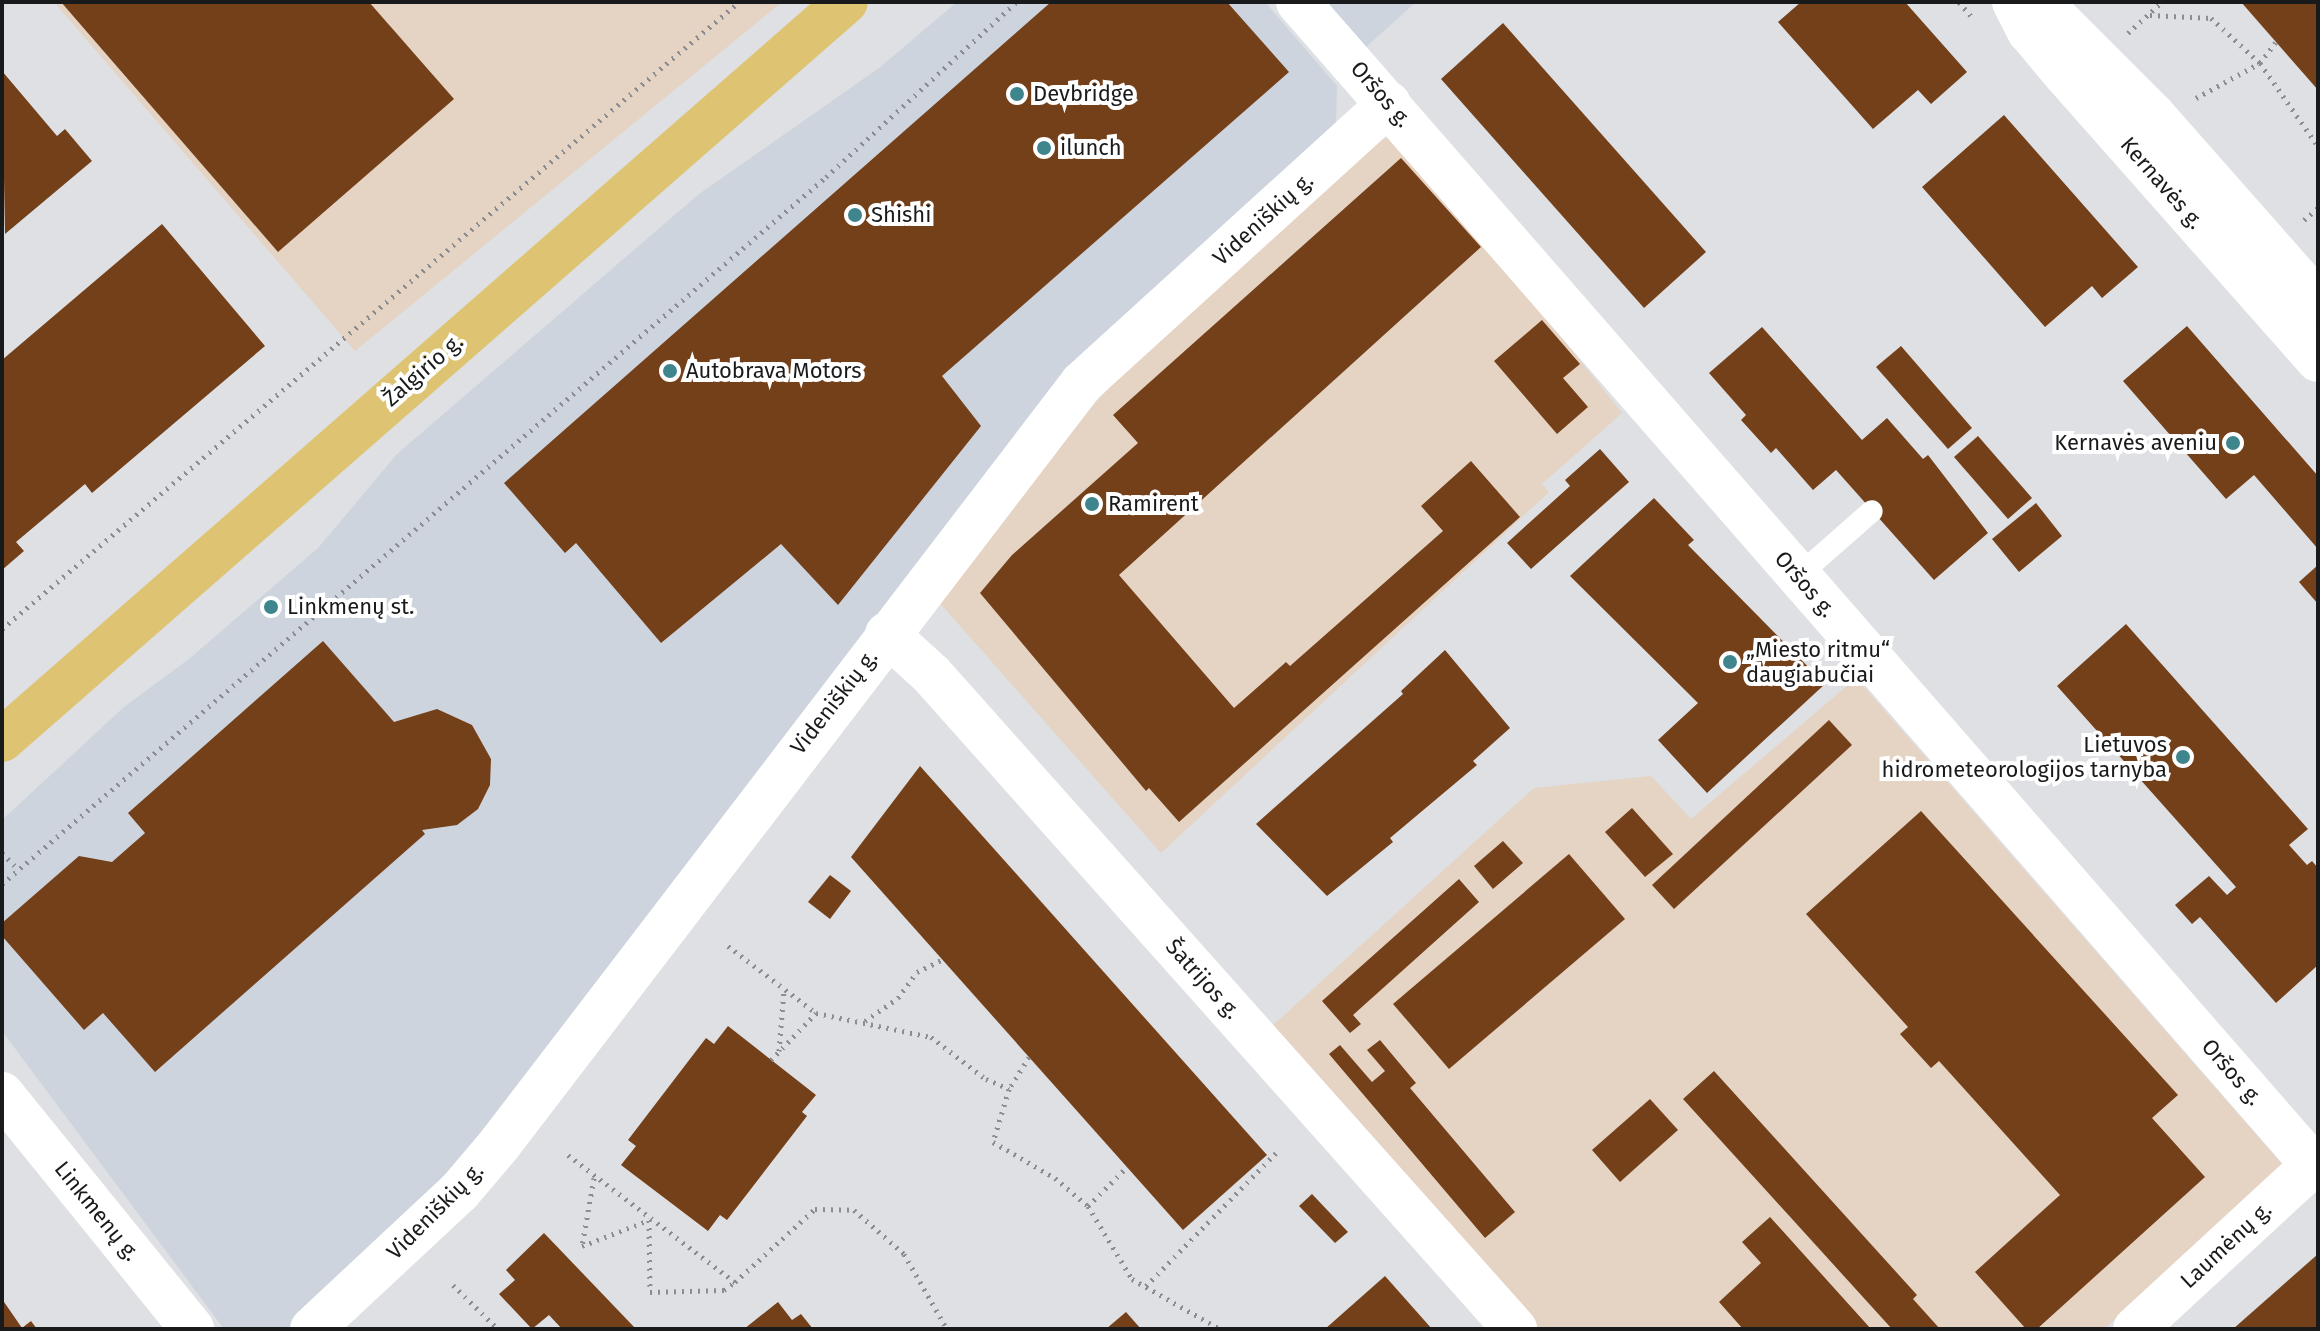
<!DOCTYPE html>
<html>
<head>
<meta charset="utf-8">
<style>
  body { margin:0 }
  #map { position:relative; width:2320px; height:1331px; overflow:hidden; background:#dee0e3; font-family:"Fira Sans",sans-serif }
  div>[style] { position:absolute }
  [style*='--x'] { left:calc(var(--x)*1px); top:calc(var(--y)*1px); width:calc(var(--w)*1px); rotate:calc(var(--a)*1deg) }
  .built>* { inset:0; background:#cdd4dd }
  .industrial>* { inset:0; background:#e5d3c3 }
  .building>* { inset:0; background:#74401a }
  .path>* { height:5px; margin-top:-2.5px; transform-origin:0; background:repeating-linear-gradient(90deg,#8c8d90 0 2px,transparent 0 8px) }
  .service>* { height:22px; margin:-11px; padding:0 11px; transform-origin:11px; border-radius:11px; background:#fff }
  .minor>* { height:44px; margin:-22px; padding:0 22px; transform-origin:22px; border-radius:22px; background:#fff }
  .primary>* { height:44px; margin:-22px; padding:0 22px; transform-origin:22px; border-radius:22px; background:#dec472 }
  .dots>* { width:22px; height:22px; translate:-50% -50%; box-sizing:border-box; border:4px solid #fff; border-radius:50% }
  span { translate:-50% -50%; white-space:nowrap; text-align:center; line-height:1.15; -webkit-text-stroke:8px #fff; paint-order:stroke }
  .poi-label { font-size:22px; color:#191a1b }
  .left { translate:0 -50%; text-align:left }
  .right { translate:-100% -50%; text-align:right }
  .street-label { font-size:22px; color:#191a1b }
  .frame { position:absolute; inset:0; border:4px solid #191a1b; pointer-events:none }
</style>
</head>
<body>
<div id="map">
  <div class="built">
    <i style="clip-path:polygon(957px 2px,1265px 2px,1337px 86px,1336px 124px,1059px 384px,448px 1174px,291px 1329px,224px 1329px,2px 1031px,2px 820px,124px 707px,189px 659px,318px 548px,397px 454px,699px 194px,879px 68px)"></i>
    <i style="clip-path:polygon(1325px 2px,1416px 2px,1366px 47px)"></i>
  </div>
  <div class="industrial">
    <i style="clip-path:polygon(54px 2px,782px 2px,355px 351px)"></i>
    <i style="clip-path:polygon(1401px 137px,1622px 413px,1542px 484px,1549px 492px,1161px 853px,938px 601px,1076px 423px,1151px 344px,1378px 139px)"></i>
    <i style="clip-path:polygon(1856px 678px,2282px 1164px,2104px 1329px,1537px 1329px,1270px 1028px,1534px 788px,1651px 776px,1691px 819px)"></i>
  </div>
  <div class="building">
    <i style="clip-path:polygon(61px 2px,369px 2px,454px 99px,278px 252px)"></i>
    <i style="clip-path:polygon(1051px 2px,1227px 2px,1289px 72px,942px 376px,981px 426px,838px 605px,781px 544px,661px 643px,576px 543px,565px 553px,504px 483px)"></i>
    <i style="clip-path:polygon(1801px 2px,1905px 2px,1967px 72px,1931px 104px,1918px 90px,1873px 129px,1778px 22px)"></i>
    <i style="clip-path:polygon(2241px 2px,2318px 2px,2318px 90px)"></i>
    <i style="clip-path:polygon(1503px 23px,1706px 252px,1644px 308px,1441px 79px)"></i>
    <i style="clip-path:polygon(2px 71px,57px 136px,65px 129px,92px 161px,5px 234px)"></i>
    <i style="clip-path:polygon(2004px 115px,2138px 267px,2102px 298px,2092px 286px,2045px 327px,1922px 187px)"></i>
    <i style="clip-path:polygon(1401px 158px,1481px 247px,1119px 575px,1234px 708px,1286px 662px,1290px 666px,1443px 531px,1421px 506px,1471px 461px,1520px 517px,1179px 822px,1149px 788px,1146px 791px,980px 593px,1012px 555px,1138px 443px,1113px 415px)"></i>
    <i style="clip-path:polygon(162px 224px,265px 346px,92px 493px,85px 484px,16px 542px,24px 551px,2px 570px,2px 360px)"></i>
    <i style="clip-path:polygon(1542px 320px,1580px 364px,1563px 378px,1588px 407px,1557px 434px,1494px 361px)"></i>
    <i style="clip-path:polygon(2187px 326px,2318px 476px,2318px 549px,2254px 475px,2226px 499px,2123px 381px)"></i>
    <i style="clip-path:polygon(1762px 327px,1862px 440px,1887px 418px,1923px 459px,1928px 455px,1988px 533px,1934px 580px,1836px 470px,1813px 490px,1776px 448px,1771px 453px,1741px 420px,1746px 415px,1709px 373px)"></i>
    <i style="clip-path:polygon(1901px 346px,1972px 428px,1948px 449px,1876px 367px)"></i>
    <i style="clip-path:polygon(1978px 436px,2032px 498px,2008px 519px,1954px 457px)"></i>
    <i style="clip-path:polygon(1600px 449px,1629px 482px,1531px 569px,1507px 543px,1570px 486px,1565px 480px)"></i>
    <i style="clip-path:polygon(1654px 498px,1694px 540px,1688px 545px,1825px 684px,1707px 793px,1658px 740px,1698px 703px,1570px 576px)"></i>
    <i style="clip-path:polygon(2036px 503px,2062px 536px,2019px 572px,1992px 539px)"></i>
    <i style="clip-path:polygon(2318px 565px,2318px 604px,2299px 582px)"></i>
    <i style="clip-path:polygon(2126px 624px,2308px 829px,2289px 845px,2307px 865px,2312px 861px,2318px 868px,2318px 965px,2276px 1003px,2200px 917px,2192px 924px,2175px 905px,2209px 876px,2227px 895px,2236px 887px,2057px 686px)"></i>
    <i style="clip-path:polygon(323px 641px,394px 722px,437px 709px,472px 725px,491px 759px,490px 785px,478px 809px,457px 825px,422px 830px,425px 834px,155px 1072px,103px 1013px,84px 1030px,2px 936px,2px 923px,79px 856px,112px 862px,145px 833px,128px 813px)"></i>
    <i style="clip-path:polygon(1445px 650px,1510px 728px,1473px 761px,1477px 765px,1390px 838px,1393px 842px,1327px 896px,1256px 824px,1403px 694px,1401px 691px)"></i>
    <i style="clip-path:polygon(1829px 720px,1852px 745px,1674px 909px,1652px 885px)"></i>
    <i style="clip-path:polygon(920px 766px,1267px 1155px,1183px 1230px,851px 857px)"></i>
    <i style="clip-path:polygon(1632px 808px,1673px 854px,1645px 877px,1605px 832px)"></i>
    <i style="clip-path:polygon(1921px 811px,2178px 1095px,2152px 1118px,2205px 1177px,2037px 1329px,2026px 1329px,1975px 1272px,2060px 1195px,1939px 1061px,1931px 1068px,1900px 1034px,1908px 1027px,1806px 914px)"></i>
    <i style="clip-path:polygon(1503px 841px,1523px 863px,1493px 889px,1474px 866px)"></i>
    <i style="clip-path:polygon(1569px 854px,1625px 919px,1449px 1069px,1393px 1004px)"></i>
    <i style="clip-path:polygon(830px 875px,851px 891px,830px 919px,808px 902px)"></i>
    <i style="clip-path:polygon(1459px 879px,1479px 902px,1353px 1015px,1361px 1024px,1350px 1033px,1322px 1001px)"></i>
    <i style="clip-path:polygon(728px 1026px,816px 1095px,802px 1112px,807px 1116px,727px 1220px,720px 1215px,708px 1231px,621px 1165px,636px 1146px,628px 1140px,706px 1038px,714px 1044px)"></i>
    <i style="clip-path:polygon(1380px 1040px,1416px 1083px,1410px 1088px,1515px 1212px,1485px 1238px,1329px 1054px,1340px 1045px,1372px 1082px,1385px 1071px,1367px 1050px)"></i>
    <i style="clip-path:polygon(1714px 1071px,1917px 1295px,1913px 1299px,1940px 1329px,1892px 1329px,1683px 1099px)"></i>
    <i style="clip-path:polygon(1650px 1099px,1678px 1130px,1620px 1182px,1592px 1150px)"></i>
    <i style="clip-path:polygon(1312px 1194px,1348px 1232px,1335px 1243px,1299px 1206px)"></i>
    <i style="clip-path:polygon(1770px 1217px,1871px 1329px,1743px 1329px,1719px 1302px,1761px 1263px,1742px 1242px)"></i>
    <i style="clip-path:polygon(544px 1233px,636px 1329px,562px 1329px,549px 1315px,532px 1329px,499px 1294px,515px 1280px,506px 1270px)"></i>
    <i style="clip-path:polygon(2318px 1254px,2318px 1329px,2233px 1329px)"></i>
    <i style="clip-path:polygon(1385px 1276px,1432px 1329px,1325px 1329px)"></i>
    <i style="clip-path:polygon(2px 1299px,22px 1328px,31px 1321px,37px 1329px,2px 1329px)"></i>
    <i style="clip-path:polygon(778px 1302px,792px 1320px,801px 1314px,813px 1329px,744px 1329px)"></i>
    <i style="clip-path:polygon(1126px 1312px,1141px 1329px,1106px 1329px)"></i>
  </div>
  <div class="path">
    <i style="--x:1959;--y:2;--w:18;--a:49"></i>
    <i style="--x:2150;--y:15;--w:61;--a:2.8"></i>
    <i style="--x:2211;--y:18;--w:67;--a:42.6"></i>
    <i style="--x:2260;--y:63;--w:101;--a:55.1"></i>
    <i style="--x:2128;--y:33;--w:46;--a:-42.4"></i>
    <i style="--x:2196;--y:98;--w:73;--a:-28.7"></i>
    <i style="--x:2260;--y:63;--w:26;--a:-53"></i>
    <i style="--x:2304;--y:220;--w:18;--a:-41"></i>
    <i style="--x:2;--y:629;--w:968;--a:-40.39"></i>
    <i style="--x:2;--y:853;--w:21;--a:45"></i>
    <i style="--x:2;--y:884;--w:1086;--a:-40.63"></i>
    <i style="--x:826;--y:177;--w:258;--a:-42.6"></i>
    <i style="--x:728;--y:946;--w:111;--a:37.3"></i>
    <i style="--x:816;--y:1013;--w:117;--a:11.8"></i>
    <i style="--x:931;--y:1037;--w:69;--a:37.4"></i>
    <i style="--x:986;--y:1079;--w:25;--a:23"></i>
    <i style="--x:865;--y:1021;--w:40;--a:-34.9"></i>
    <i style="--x:898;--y:998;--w:32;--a:-54"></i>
    <i style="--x:917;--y:972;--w:30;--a:-26"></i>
    <i style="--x:779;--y:1051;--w:61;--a:-85.3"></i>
    <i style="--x:1029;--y:1057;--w:38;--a:122"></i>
    <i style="--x:1009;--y:1089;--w:55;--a:106.8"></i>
    <i style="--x:993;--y:1142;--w:72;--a:30.1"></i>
    <i style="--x:1055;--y:1178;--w:43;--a:40.3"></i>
    <i style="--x:1088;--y:1206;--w:85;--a:58.9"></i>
    <i style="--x:1132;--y:1279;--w:101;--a:29.6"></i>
    <i style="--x:771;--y:1060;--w:65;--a:-46.2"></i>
    <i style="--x:568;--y:1155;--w:210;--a:37.3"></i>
    <i style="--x:735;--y:1282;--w:108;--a:-42.4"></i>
    <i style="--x:815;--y:1209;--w:39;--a:1"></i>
    <i style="--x:854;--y:1210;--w:67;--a:41.3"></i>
    <i style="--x:904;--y:1254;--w:86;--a:60.2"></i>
    <i style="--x:594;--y:1178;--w:69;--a:100"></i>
    <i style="--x:582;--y:1246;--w:72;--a:-21.2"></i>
    <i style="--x:649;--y:1220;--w:72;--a:89.2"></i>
    <i style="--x:650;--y:1292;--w:74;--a:-1.5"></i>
    <i style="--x:724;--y:1290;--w:14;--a:-36"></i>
    <i style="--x:1088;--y:1206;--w:55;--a:-45"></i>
    <i style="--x:453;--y:1285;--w:63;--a:44.4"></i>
    <i style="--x:1146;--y:1286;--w:186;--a:-45.7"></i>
  </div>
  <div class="service">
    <i style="--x:1798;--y:576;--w:98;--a:-41.3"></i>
  </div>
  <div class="minor">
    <i style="--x:1298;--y:2;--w:1544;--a:48.89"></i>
    <i style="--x:2014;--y:2;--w:33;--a:63"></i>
    <i style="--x:2029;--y:31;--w:56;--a:50.1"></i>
    <i style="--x:2065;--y:74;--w:382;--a:48.5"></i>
    <i style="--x:2040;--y:2;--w:161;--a:45"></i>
    <i style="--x:2154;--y:116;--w:248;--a:48.6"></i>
    <i style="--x:887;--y:634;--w:59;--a:42.3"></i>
    <i style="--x:931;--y:674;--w:878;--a:48.28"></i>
    <i style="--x:2;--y:1094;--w:302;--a:51"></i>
    <i style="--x:312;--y:1329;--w:201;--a:-43"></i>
    <i style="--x:459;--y:1192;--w:62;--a:-49.6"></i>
    <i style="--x:499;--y:1145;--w:959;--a:-52.58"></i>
    <i style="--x:1082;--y:383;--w:415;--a:-42.3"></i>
    <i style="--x:2135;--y:1329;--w:249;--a:-42.7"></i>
  </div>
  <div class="primary">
    <i style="--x:2;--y:740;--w:1121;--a:-41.17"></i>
  </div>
  <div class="dots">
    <i style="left:1017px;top:94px;background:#3e858e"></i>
    <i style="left:1044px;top:148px;background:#3e858e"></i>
    <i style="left:855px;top:215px;background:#3e858e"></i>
    <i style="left:670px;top:371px;background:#3e858e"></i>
    <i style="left:2233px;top:443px;background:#3e858e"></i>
    <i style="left:1092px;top:504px;background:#3e858e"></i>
    <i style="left:271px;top:607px;background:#3e858e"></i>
    <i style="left:1730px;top:662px;background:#3e858e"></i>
    <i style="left:2183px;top:757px;background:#3e858e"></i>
  </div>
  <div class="poi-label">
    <span class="left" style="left:1033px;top:94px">Devbridge</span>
    <span class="left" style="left:1060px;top:148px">ilunch</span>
    <span class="left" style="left:871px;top:215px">Shishi</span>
    <span class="left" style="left:686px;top:371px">Autobrava Motors</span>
    <span class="right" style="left:2217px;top:443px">Kernavės aveniu</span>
    <span class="left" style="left:1108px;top:504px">Ramirent</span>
    <span class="left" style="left:287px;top:607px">Linkmenų st.</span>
    <span class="left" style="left:1746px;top:662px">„Miesto ritmu“<br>daugiabučiai</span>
    <span class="right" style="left:2167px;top:757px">Lietuvos<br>hidrometeorologijos tarnyba</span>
  </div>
  <div class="street-label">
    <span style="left:1381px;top:94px;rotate:49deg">Oršos g.</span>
    <span style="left:2162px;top:183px;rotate:49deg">Kernavės g.</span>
    <span style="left:1263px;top:219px;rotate:-42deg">Videniškių g.</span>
    <span style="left:423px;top:370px;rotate:-41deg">Žalgirio g.</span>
    <span style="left:1805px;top:584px;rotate:49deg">Oršos g.</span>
    <span style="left:834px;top:702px;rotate:-52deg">Videniškių g.</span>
    <span style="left:1203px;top:979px;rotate:48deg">Šatrijos g.</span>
    <span style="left:2232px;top:1072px;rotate:49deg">Oršos g.</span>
    <span style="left:97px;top:1211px;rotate:51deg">Linkmenų g.</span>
    <span style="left:435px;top:1211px;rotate:-45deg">Videniškių g.</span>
    <span style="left:2226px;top:1245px;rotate:-43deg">Laumėnų g.</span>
  </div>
  <div class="frame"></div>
</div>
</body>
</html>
